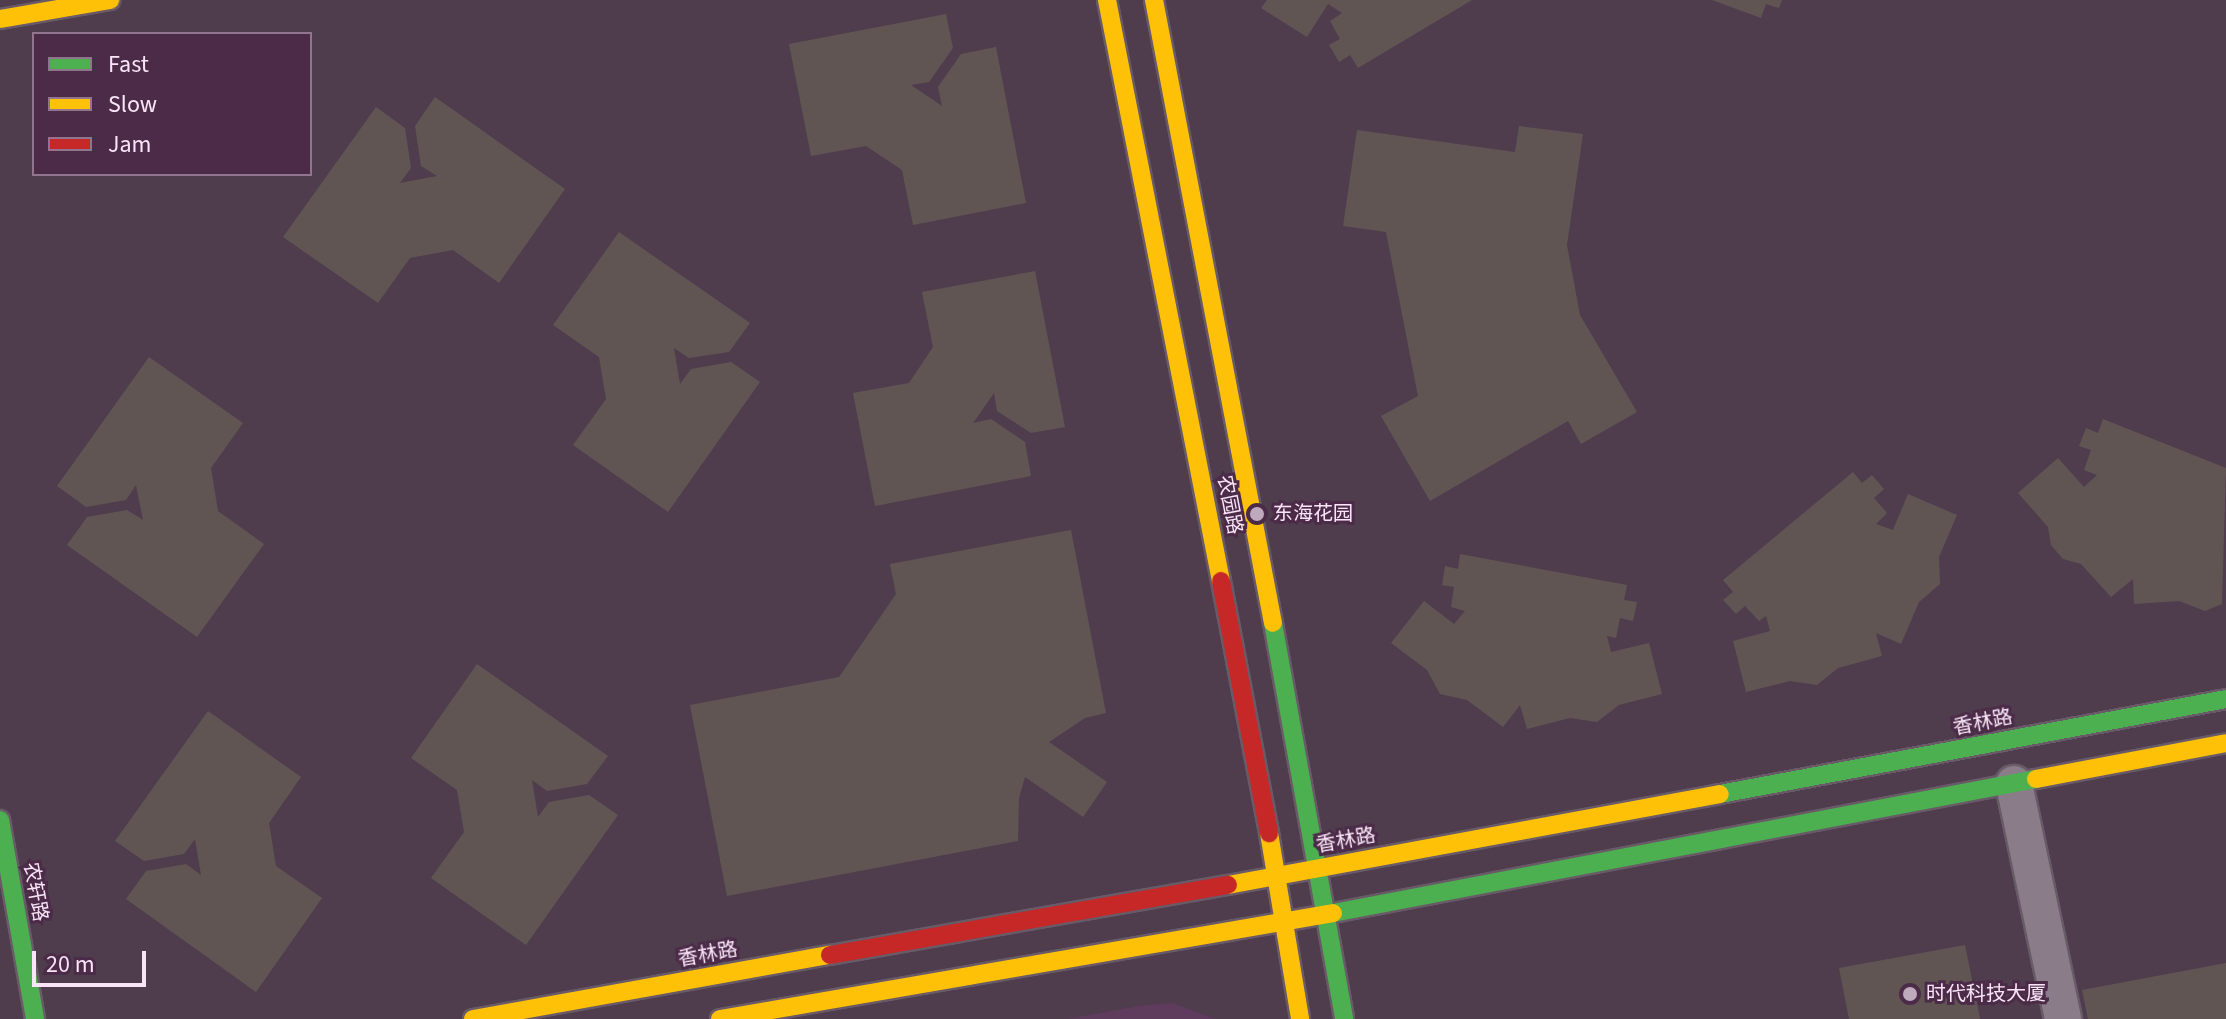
<!DOCTYPE html>
<html>
<head>
<meta charset="utf-8">
<style>
  body { margin:0 }
  #map { position:relative; width:2226px; height:1019px; overflow:hidden; background:#4f3d4d; font-family:"Source Sans 3","Noto Sans SC",sans-serif }
  div>[style] { position:absolute }
  [style*='--x'] { left:calc(var(--x)*1px); top:calc(var(--y)*1px); width:calc(var(--w)*1px); rotate:calc(var(--a)*1deg) }
  .built>* { inset:0; background:#5f3c5d }
  .building>* { inset:0; background:#615554 }
  .roads { filter:drop-shadow(2px 0 #695a67) drop-shadow(-2px 0 #695a67) drop-shadow(0 2px #695a67) drop-shadow(0 -2px #695a67) }
  .street>* { height:36px; margin:-18px; padding:0 18px; transform-origin:18px; border-radius:18px; background:#8a7c88 }
  .fast>* { height:18px; margin:-9px; padding:0 9px; transform-origin:9px; border-radius:9px; background:#4caf50 }
  .slow>* { height:18px; margin:-9px; padding:0 9px; transform-origin:9px; border-radius:9px; background:#ffc107 }
  .jam>* { height:18px; margin:-9px; padding:0 9px; transform-origin:9px; border-radius:9px; background:#c62828 }
  .dots>* { width:22px; height:22px; translate:-50% -50%; box-sizing:border-box; border:4px solid #4b2b48; border-radius:50% }
  span { translate:-50% -50%; white-space:nowrap; text-align:center; line-height:1.15; -webkit-text-stroke:6px #4b2b48; paint-order:stroke }
  .street-label { font-size:20px; color:#f9e5f7 }
  .poi-label { font-size:20px; color:#f9e5f7 }
  .left { translate:0 -50%; text-align:left }
  .legend { position:absolute; left:32px; top:32px; width:280px; height:144px; box-sizing:border-box; background:#4b2b48; border:2px solid #91758e; margin:0; padding:10px 14px; list-style:none; font-size:24px; color:#f9e5f7 }
  .legend li { display:flex; align-items:center; gap:16px; height:40px }
  .legend b { width:40px; border:2px solid #91758e }
  .scale { position:absolute; left:32px; top:951px; width:114px; height:36px; box-sizing:border-box; border:4px solid #f9e5f7; border-top:0; padding-left:10px; font-size:24px; line-height:28px; white-space:nowrap; color:#f9e5f7; -webkit-text-stroke:6px #4b2b48; paint-order:stroke }
</style>
</head>
<body>
<div id="map">
  <div class="built">
    <i style="clip-path:polygon(1172px 1003px,1215px 1019px,1068px 1019px,1139px 1006px)"></i>
  </div>
  <div class="building">
    <i style="clip-path:polygon(1267px 0,1472px 0,1358px 68px,1350px 55px,1339px 62px,1329px 45px,1340px 39px,1330px 21px,1342px 13px,1328px 4px,1307px 37px,1261px 8px)"></i>
    <i style="clip-path:polygon(1712px 0,1782px 0,1779px 8px,1766px 4px,1761px 18px)"></i>
    <i style="clip-path:polygon(946px 14px,953px 48px,929px 82px,911px 85px,942px 106px,938px 87px,961px 54px,996px 47px,1026px 203px,913px 225px,902px 170px,866px 146px,811px 156px,789px 44px)"></i>
    <i style="clip-path:polygon(435px 97px,565px 189px,499px 283px,453px 250px,410px 258px,378px 303px,283px 237px,376px 107px,405px 128px,411px 168px,400px 183px,437px 176px,421px 166px,415px 126px)"></i>
    <i style="clip-path:polygon(1519px 126px,1583px 134px,1567px 245px,1580px 315px,1637px 412px,1581px 444px,1568px 421px,1430px 501px,1381px 416px,1418px 396px,1386px 232px,1343px 226px,1357px 130px,1515px 152px)"></i>
    <i style="clip-path:polygon(619px 232px,750px 323px,729px 352px,689px 358px,674px 348px,680px 384px,691px 369px,731px 362px,760px 382px,668px 512px,573px 445px,606px 399px,599px 357px,553px 325px)"></i>
    <i style="clip-path:polygon(1035px 271px,1065px 427px,1031px 433px,997px 411px,994px 393px,973px 423px,991px 419px,1025px 442px,1031px 476px,875px 506px,853px 393px,909px 383px,933px 347px,922px 292px)"></i>
    <i style="clip-path:polygon(149px 357px,243px 423px,211px 468px,218px 511px,264px 544px,197px 637px,67px 545px,87px 517px,127px 510px,143px 520px,136px 485px,126px 500px,86px 507px,57px 486px)"></i>
    <i style="clip-path:polygon(2103px 419px,2226px 468px,2222px 604px,2205px 611px,2179px 601px,2134px 604px,2133px 579px,2111px 597px,2081px 564px,2063px 559px,2051px 545px,2048px 527px,2018px 493px,2058px 458px,2084px 487px,2097px 475px,2084px 470px,2091px 450px,2079px 446px,2086px 428px,2098px 433px)"></i>
    <i style="clip-path:polygon(1853px 472px,1862px 483px,1872px 475px,1884px 489px,1874px 498px,1887px 513px,1876px 524px,1893px 530px,1908px 494px,1957px 515px,1939px 557px,1940px 584px,1919px 602px,1901px 644px,1876px 633px,1882px 656px,1838px 668px,1817px 685px,1790px 681px,1746px 692px,1733px 641px,1770px 631px,1766px 616px,1759px 621px,1745px 606px,1736px 614px,1723px 600px,1733px 592px,1723px 580px)"></i>
    <i style="clip-path:polygon(1071px 530px,1106px 713px,1085px 718px,1049px 742px,1107px 782px,1083px 817px,1025px 777px,1019px 798px,1018px 841px,727px 896px,690px 705px,839px 677px,896px 594px,890px 564px)"></i>
    <i style="clip-path:polygon(1460px 554px,1627px 585px,1624px 600px,1637px 602px,1633px 621px,1620px 618px,1616px 638px,1607px 636px,1611px 652px,1649px 643px,1662px 694px,1619px 705px,1597px 722px,1570px 718px,1527px 729px,1520px 705px,1503px 727px,1467px 700px,1440px 694px,1427px 670px,1391px 643px,1424px 601px,1454px 624px,1465px 611px,1451px 607px,1454px 587px,1442px 585px,1445px 566px,1458px 569px)"></i>
    <i style="clip-path:polygon(477px 664px,608px 756px,587px 784px,547px 791px,532px 780px,538px 817px,549px 802px,589px 795px,618px 815px,526px 945px,431px 878px,464px 832px,457px 790px,411px 758px)"></i>
    <i style="clip-path:polygon(208px 711px,301px 777px,269px 823px,276px 866px,322px 898px,256px 992px,126px 899px,146px 871px,186px 864px,201px 875px,195px 839px,184px 854px,144px 861px,115px 841px)"></i>
    <i style="clip-path:polygon(1965px 945px,1980px 1019px,1849px 1019px,1839px 968px)"></i>
    <i style="clip-path:polygon(2226px 963px,2226px 1019px,2088px 1019px,2082px 990px)"></i>
  </div>
  <div class="roads">
    <div class="street">
      <i style="--x:2014;--y:784;--w:240;--a:78.2"></i>
    </div>
    <div class="fast">
      <i style="--x:1273;--y:623;--w:402;--a:79.8"></i>
      <i style="--x:1720;--y:794;--w:515;--a:-10.63"></i>
      <i style="--x:0;--y:820;--w:202;--a:80"></i>
      <i style="--x:1333;--y:913;--w:716;--a:-10.79"></i>
    </div>
    <div class="slow">
      <i style="--x:1107;--y:0;--w:592;--a:78.9"></i>
      <i style="--x:1154;--y:0;--w:634;--a:79.19"></i>
      <i style="--x:0;--y:19;--w:112;--a:-9.8"></i>
      <i style="--x:2036;--y:779;--w:193;--a:-10.7"></i>
      <i style="--x:1269;--y:833;--w:189;--a:80.5"></i>
      <i style="--x:1228;--y:885;--w:500;--a:-10.48"></i>
      <i style="--x:473;--y:1019;--w:363;--a:-10.2"></i>
      <i style="--x:720;--y:1019;--w:622;--a:-9.81"></i>
    </div>
    <div class="jam">
      <i style="--x:1221;--y:581;--w:257;--a:79.2"></i>
      <i style="--x:830;--y:955;--w:404;--a:-10"></i>
    </div>
  </div>
  <div class="dots">
    <i style="left:1257px;top:514px;background:#beaabc"></i>
    <i style="left:1910px;top:994px;background:#beaabc"></i>
  </div>
  <div class="street-label">
    <span style="left:1229px;top:505px;rotate:79deg">农园路</span>
    <span style="left:1983px;top:723px;rotate:-11deg">香林路</span>
    <span style="left:1346px;top:841px;rotate:-10deg">香林路</span>
    <span style="left:35px;top:892px;rotate:80deg">农轩路</span>
    <span style="left:708px;top:955px;rotate:-10deg">香林路</span>
  </div>
  <div class="poi-label">
    <span class="left" style="left:1273px;top:514px">东海花园</span>
    <span class="left" style="left:1926px;top:994px">时代科技大厦</span>
  </div>
  <ul class="legend">
  <li><b style="height:10px;background:#4caf50"></b>Fast</li>
  <li><b style="height:10px;background:#ffc107"></b>Slow</li>
  <li><b style="height:10px;background:#c62828"></b>Jam</li>
  </ul>
  <div class="scale">20 m</div>
</div>
</body>
</html>
